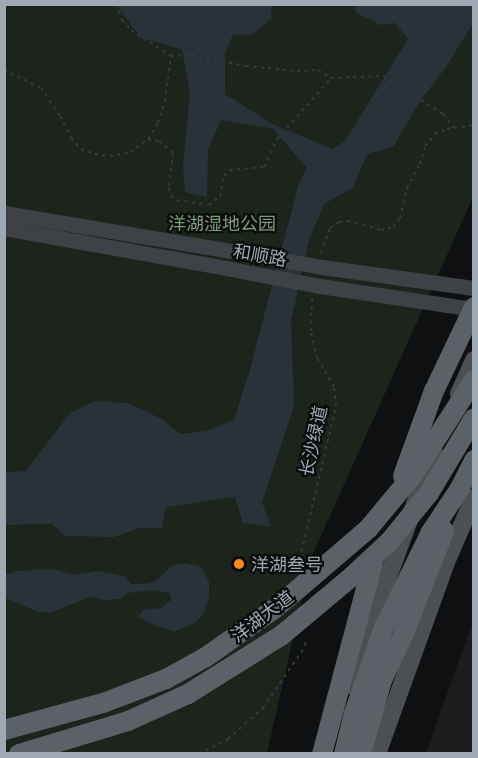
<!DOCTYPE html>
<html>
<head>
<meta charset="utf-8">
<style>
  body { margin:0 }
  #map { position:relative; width:478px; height:758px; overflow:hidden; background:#0f1011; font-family:"Golos Text","Noto Sans SC",sans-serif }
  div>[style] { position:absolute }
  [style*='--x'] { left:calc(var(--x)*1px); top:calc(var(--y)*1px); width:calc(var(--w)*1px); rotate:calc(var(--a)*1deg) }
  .built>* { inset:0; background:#1b1c1e }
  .green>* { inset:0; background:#1c241c }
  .water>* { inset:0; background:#273338 }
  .path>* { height:2px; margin-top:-1px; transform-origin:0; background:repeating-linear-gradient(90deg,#36393d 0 3px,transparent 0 7.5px) }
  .secondary>* { height:15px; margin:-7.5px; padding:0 7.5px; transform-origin:7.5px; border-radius:7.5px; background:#3e4246 }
  .primary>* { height:18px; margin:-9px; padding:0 9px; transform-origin:9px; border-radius:9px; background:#4c5055 }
  .highway>* { height:20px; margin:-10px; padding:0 10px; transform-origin:10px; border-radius:10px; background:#5c6168 }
  .secondary-bridge>* { height:15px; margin:-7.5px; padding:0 7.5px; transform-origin:7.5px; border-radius:7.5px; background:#3e4246 }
  .highway-bridge>* { height:20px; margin:-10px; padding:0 10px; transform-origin:10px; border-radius:10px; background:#5c6168 }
  .dots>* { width:16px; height:16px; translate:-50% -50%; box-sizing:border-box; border:3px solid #0b0b0c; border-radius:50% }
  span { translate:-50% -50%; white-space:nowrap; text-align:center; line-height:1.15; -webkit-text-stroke:4.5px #0b0b0c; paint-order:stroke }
  .park-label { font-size:18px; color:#7aa075 }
  .street-label { font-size:18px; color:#9fa9b3 }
  .poi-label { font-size:18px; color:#9fa9b3 }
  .left { translate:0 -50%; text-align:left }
  .frame { position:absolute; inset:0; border:6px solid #9fa9b3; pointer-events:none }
</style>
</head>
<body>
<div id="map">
  <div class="built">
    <i style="clip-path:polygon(473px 622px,473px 753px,426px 753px,464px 646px)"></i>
  </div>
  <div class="green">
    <i style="clip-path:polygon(4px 5px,473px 5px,473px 197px,312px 556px,267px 753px,5px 753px)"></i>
  </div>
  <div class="water">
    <i style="clip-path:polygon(120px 5px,274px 5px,271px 9px,271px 19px,251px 35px,233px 34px,225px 54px,225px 94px,274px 125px,333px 149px,345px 141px,408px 39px,395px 23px,381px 25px,357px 13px,354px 5px,473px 5px,473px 23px,446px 67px,420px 101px,394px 146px,367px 154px,353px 188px,324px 204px,309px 240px,291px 322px,294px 406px,262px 502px,271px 527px,243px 523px,235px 497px,166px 507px,162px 528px,139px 528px,114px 537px,65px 536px,52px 524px,5px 525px,5px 472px,26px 471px,70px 413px,95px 401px,128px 403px,162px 419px,180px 434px,206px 431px,234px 420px,249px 373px,299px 183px,307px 168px,272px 128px,221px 120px,208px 150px,207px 197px,185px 192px,183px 167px,190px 92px,182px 49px,141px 38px,119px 8px)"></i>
    <i style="clip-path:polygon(185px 563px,200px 566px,209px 581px,209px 598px,203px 614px,195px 623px,175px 631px,158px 627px,138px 617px,143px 610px,161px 608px,171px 600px,170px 593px,151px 590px,128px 593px,121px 599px,104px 600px,90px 597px,52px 612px,38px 612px,5px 598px,5px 575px,17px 571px,51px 569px,77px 575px,99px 571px,124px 576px,131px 584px,145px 584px,155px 582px,173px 565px)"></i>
  </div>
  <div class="path">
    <i style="--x:116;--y:4;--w:17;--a:69"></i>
    <i style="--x:122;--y:20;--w:13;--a:48"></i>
    <i style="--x:131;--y:30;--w:48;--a:33"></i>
    <i style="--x:4;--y:70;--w:41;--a:25.9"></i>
    <i style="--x:41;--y:88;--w:34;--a:56"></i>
    <i style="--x:60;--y:116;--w:25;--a:63"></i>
    <i style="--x:71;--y:138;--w:15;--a:48"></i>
    <i style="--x:81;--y:149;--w:15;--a:20"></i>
    <i style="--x:95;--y:154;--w:15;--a:8"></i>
    <i style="--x:110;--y:156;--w:20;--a:-11"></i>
    <i style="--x:130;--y:152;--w:22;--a:-36"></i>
    <i style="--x:148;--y:139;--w:19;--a:-58"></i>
    <i style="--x:158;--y:123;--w:23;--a:-72"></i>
    <i style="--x:165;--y:101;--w:45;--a:-82.4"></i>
    <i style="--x:171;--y:56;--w:21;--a:-3"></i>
    <i style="--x:192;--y:55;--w:55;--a:11.5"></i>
    <i style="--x:246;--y:66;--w:51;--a:5.6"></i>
    <i style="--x:297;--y:71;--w:21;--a:-3"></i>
    <i style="--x:318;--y:70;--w:15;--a:32"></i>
    <i style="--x:331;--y:78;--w:52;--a:-2.2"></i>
    <i style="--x:383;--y:76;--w:71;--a:32.3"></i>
    <i style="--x:443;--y:114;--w:18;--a:52"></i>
    <i style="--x:148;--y:139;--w:11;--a:10"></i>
    <i style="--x:159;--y:141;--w:18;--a:41"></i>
    <i style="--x:173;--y:153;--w:35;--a:97"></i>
    <i style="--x:169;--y:188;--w:8;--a:76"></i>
    <i style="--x:171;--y:196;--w:7;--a:34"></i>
    <i style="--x:177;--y:200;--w:32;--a:9"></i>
    <i style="--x:209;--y:205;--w:14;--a:-39"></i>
    <i style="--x:220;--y:196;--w:20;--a:-79"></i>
    <i style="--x:224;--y:176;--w:8;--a:-45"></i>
    <i style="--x:230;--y:170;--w:34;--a:-5"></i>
    <i style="--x:264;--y:167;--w:31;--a:-65"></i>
    <i style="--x:277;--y:139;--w:81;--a:-48.5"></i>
    <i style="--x:321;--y:253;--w:27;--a:-70"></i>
    <i style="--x:330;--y:228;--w:11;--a:-34"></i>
    <i style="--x:339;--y:222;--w:9;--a:-6"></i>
    <i style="--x:348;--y:221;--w:34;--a:15"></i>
    <i style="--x:381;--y:230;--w:12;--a:-14"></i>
    <i style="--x:393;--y:227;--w:11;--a:-52"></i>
    <i style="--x:400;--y:218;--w:31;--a:-77"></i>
    <i style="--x:407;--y:188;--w:27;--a:-62"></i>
    <i style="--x:420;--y:164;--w:19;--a:-74"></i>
    <i style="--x:425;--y:146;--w:16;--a:-50"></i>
    <i style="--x:435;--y:134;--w:13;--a:-23"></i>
    <i style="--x:447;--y:129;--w:27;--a:-8"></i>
    <i style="--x:298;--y:566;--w:164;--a:-76.6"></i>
    <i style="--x:336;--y:406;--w:19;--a:-96"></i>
    <i style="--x:334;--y:387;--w:34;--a:-120"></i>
    <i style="--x:317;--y:358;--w:28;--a:-103"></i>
    <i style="--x:311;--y:331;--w:34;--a:-88"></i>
    <i style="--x:127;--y:754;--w:7;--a:0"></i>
    <i style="--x:199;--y:754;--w:33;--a:-27"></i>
    <i style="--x:228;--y:739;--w:47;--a:-41.5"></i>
    <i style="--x:263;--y:708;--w:76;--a:-55.7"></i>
    <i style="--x:306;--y:645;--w:6;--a:-121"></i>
  </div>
  <div class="secondary">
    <i style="--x:4;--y:213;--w:231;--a:9.5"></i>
    <i style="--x:4;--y:228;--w:231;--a:10.2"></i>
    <i style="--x:322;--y:267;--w:153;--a:7.9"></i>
    <i style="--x:320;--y:286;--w:156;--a:8.5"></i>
  </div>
  <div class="primary">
    <i style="--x:459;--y:394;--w:37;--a:-66"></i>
    <i style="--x:348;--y:685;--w:248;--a:-69.7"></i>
    <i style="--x:377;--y:754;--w:206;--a:-70.2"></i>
    <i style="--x:447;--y:560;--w:68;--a:-66.5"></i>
  </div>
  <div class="highway">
    <i style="--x:344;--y:754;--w:42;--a:-76.3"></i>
    <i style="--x:354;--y:713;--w:88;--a:-70.7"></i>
    <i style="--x:383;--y:630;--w:109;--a:-63.9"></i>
    <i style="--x:431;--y:532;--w:50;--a:-56.3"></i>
    <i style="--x:459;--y:490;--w:34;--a:-63"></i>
    <i style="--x:361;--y:754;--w:77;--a:-74.2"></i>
    <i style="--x:382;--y:680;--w:52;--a:-64.9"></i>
    <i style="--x:404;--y:633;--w:110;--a:-68.6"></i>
  </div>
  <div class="secondary-bridge">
    <i style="--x:232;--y:251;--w:91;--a:10.1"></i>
    <i style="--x:231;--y:269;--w:91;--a:10.8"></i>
  </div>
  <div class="highway-bridge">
    <i style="--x:403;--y:476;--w:90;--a:-70"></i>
    <i style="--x:434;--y:391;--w:93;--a:-64.5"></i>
    <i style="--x:4;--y:730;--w:103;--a:-15.3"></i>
    <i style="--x:103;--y:703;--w:67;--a:-20.9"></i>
    <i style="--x:166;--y:679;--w:46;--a:-28.8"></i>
    <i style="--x:206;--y:657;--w:87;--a:-35.2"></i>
    <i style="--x:277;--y:607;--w:120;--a:-40.6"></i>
    <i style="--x:368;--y:529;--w:70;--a:-50.2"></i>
    <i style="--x:413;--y:475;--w:113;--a:-57.3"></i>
    <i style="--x:19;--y:754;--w:114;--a:-16.8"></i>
    <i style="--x:128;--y:721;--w:66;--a:-24.2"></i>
    <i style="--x:188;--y:694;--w:111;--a:-32.1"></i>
    <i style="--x:282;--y:635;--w:87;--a:-39.9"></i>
    <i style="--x:349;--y:579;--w:56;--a:-42.8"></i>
    <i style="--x:390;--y:541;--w:62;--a:-50.9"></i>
    <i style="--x:429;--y:493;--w:87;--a:-59"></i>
    <i style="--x:322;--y:754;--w:203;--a:-75.1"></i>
  </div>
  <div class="dots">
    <i style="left:239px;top:564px;background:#ff881a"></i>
  </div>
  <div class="park-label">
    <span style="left:222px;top:223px">洋湖湿地公园</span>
  </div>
  <div class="street-label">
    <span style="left:260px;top:255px;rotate:10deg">和顺路</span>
    <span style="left:313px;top:441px;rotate:-78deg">长沙绿道</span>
    <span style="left:262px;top:616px;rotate:-37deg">洋湖大道</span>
  </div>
  <div class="poi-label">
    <span class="left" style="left:251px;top:564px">洋湖叁号</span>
  </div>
  <div class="frame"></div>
</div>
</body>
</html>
